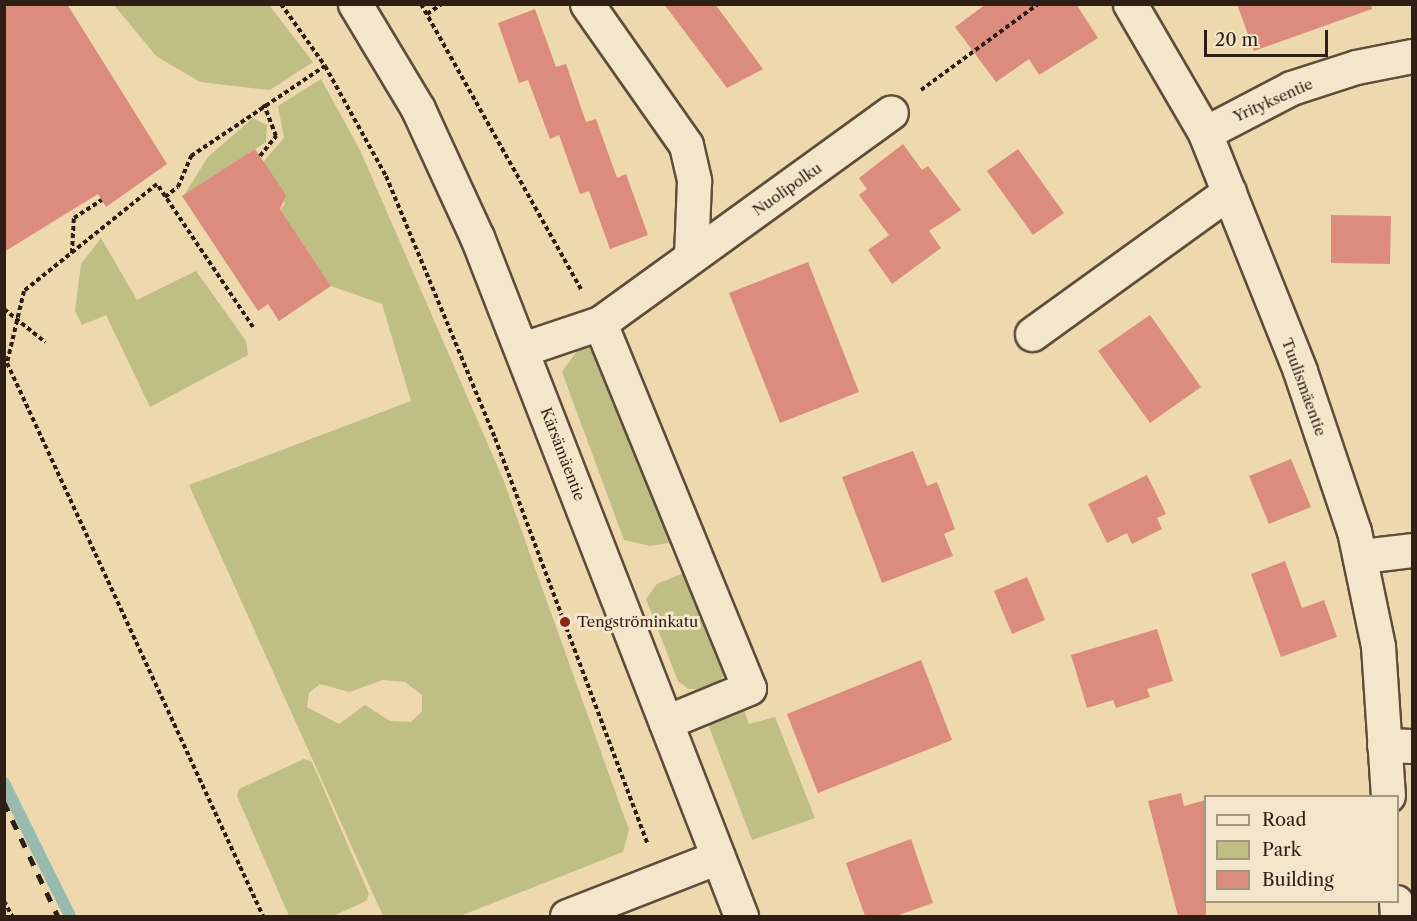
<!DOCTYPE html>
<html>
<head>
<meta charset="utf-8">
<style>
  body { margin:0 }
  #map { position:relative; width:1417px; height:921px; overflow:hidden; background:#edd9ad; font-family:"Libre Caslon Text",serif }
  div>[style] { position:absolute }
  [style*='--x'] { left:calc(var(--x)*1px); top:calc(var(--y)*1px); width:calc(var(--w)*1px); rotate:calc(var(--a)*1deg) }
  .green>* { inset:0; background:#bebe85 }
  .stream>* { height:12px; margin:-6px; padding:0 6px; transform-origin:6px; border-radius:6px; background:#99baae }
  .building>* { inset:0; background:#db8c7c }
  .path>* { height:4px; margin-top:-2px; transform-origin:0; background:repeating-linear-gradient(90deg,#2e1e15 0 4.5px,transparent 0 7.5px) }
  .roads { filter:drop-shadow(2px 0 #5e4d3b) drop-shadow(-2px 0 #5e4d3b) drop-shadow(0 2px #5e4d3b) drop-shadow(0 -2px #5e4d3b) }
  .minor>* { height:33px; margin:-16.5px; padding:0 16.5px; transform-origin:16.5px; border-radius:16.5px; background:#f3e6ca }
  .rail>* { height:4.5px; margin-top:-2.25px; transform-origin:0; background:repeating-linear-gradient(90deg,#2e1e15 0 10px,transparent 0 20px) }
  .dots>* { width:16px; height:16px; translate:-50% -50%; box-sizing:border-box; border:3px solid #f3e6ca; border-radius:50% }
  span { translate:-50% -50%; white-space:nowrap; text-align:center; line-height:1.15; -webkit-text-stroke:6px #f3e6ca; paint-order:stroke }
  .street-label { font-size:15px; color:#2e1e15 }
  .poi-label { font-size:15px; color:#2e1e15 }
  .left { translate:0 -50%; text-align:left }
  .frame { position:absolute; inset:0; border:6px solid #2e1e15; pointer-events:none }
  .legend { position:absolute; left:1204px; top:795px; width:195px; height:108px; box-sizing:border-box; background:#f3e6ca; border:2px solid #a49682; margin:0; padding:8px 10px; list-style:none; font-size:18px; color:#2e1e15 }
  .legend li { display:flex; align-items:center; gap:12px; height:30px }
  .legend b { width:30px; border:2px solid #a49682 }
  .scale { position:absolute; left:1204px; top:30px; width:124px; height:27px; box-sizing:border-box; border:3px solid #2e1e15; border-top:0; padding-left:8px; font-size:18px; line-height:21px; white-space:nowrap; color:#2e1e15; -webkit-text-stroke:4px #f3e6ca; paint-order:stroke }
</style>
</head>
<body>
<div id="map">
  <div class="green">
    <i style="clip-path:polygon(114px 5px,269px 5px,313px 62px,270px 90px,200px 82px,156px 56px)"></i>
    <i style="clip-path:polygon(evenodd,321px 79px,360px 150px,503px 479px,629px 830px,623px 852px,460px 916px,383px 916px,189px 485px,411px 401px,382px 304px,331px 286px,280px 209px,285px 204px,263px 162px,284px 138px,278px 106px,321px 79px,383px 680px,405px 682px,422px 695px,422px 711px,411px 722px,390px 721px,365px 705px,339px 724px,307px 707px,309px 693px,320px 684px,349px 692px,383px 680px)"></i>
    <i style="clip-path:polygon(253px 118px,267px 125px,266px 142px,184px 195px,208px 157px)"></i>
    <i style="clip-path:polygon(101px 238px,137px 300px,196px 271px,246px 341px,248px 355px,150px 407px,106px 315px,82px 325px,75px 311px,81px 264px)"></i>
    <i style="clip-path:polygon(592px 344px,680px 541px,650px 546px,624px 540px,562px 372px,577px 351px)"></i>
    <i style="clip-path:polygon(681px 574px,690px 574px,728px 673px,707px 689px,689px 689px,678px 681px,646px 599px,657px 584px)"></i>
    <i style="clip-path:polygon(742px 704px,749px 724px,775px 717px,815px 818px,752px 840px,708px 724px)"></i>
    <i style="clip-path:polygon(304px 759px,312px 762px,369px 894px,366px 901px,333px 916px,289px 916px,237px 796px,239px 789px)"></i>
  </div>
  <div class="stream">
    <i style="--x:4;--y:783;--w:148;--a:63.6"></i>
  </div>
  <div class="building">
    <i style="clip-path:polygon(4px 4px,67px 4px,167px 164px,106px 207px,98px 194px,4px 252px)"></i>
    <i style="clip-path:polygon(664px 4px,715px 4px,763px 69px,727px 88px)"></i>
    <i style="clip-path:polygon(986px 4px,1076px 4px,1098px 38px,1039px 75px,1029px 59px,996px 82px,955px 27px)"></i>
    <i style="clip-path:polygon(1237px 4px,1371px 4px,1372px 9px,1254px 51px)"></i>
    <i style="clip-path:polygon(535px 9px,556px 67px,566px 64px,586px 122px,596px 119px,617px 178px,626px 174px,648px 235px,610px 249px,589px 191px,580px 194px,559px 135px,550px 139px,528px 80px,519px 83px,498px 23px)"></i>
    <i style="clip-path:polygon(903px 144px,922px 170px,928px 166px,961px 210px,929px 231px,941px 248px,892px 284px,868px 250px,889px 235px,859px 195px,867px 189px,859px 178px)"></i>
    <i style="clip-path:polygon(255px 149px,286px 195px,280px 209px,331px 286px,279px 321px,268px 304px,258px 311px,182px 196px)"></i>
    <i style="clip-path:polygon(1018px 149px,1064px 213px,1033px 235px,987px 171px)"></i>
    <i style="clip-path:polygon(1331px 215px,1391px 216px,1390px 264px,1331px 263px)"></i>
    <i style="clip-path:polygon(808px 262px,859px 392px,780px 423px,729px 293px)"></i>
    <i style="clip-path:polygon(1150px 315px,1201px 387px,1150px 423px,1098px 351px)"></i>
    <i style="clip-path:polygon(913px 451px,927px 486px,937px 482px,955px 529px,944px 534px,953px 556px,882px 583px,842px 477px)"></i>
    <i style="clip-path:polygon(1291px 459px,1311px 507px,1269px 524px,1249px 476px)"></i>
    <i style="clip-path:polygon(1147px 475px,1166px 514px,1157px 518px,1162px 529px,1132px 544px,1127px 533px,1107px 543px,1088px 504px)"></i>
    <i style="clip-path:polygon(1285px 561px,1302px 608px,1324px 600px,1337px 637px,1281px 657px,1251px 574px)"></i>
    <i style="clip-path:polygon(1027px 577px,1045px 620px,1012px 634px,994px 591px)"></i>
    <i style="clip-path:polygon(1157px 629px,1173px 681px,1147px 689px,1150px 697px,1116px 708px,1113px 700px,1087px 708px,1071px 655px)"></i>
    <i style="clip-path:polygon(921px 660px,952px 740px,818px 793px,787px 714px)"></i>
    <i style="clip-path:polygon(1181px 793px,1184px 806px,1206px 800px,1206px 916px,1178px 916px,1148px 801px)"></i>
    <i style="clip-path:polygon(911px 839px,933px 903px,896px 916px,865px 916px,846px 863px)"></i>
  </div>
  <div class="path">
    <i style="--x:281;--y:4;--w:76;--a:54.6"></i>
    <i style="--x:325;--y:66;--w:126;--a:61"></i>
    <i style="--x:386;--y:176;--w:284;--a:67.4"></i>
    <i style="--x:495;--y:438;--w:433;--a:69.4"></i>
    <i style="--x:421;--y:4;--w:327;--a:60.7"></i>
    <i style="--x:427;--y:14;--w:18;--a:-34"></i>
    <i style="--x:921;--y:90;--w:145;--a:-36.3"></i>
    <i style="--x:260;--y:156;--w:26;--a:-51"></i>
    <i style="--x:276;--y:136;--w:34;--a:-111"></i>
    <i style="--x:165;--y:197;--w:16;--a:-38"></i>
    <i style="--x:178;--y:187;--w:34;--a:-67"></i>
    <i style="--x:191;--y:156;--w:161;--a:-33.9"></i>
    <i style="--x:72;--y:253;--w:35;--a:-87"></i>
    <i style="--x:74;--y:218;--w:33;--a:-33"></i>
    <i style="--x:4;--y:309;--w:53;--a:38.8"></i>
    <i style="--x:253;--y:327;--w:172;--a:-123.9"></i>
    <i style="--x:157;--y:184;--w:171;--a:141.2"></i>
    <i style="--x:24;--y:291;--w:74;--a:103.3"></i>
    <i style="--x:7;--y:363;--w:609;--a:65.16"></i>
    <i style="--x:4;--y:901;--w:17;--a:62"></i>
  </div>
  <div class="roads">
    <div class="minor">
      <i style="--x:355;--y:4;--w:122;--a:59"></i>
      <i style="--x:418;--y:109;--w:141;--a:65.3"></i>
      <i style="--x:477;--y:237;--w:729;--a:68.75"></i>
      <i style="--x:587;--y:4;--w:172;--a:54.9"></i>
      <i style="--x:686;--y:145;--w:37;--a:77"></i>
      <i style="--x:694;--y:181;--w:75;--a:92.3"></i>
      <i style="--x:1130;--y:4;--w:149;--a:59.8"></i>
      <i style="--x:1205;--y:133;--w:256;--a:68.2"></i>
      <i style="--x:1300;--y:371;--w:169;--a:71.4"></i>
      <i style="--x:1354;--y:531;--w:117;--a:78.2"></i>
      <i style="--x:1378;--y:646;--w:150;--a:86.2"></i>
      <i style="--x:1205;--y:133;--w:97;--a:-27.6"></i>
      <i style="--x:1291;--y:88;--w:68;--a:-17.9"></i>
      <i style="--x:1356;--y:67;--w:57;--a:-11.1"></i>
      <i style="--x:600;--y:323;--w:394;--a:67.8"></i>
      <i style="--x:749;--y:688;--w:90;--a:157.7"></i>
      <i style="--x:1032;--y:334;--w:243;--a:-35.8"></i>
      <i style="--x:523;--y:349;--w:81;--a:-18.7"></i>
      <i style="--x:600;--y:323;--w:359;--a:-35.9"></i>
      <i style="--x:1362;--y:556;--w:50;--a:-6.8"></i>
      <i style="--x:1384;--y:745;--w:28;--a:2"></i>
      <i style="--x:1396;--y:902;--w:14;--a:86"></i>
      <i style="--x:567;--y:916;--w:162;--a:-21.3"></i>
    </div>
  </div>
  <div class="rail">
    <i style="--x:4;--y:802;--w:126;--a:64.7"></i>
  </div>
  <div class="dots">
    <i style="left:565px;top:622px;background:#8f2418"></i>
  </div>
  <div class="street-label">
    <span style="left:1273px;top:100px;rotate:-24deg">Yrityksentie</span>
    <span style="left:787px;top:189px;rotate:-35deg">Nuolipolku</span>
    <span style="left:1304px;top:387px;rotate:70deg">Tuulismäentie</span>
    <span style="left:563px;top:454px;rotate:69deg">Kärsämäentie</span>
  </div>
  <div class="poi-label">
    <span class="left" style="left:577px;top:622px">Tengströminkatu</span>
  </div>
  <div class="frame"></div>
  <ul class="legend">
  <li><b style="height:8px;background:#f3e6ca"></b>Road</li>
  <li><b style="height:16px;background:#bebe85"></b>Park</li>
  <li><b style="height:16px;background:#db8c7c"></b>Building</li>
  </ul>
  <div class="scale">20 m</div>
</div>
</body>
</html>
